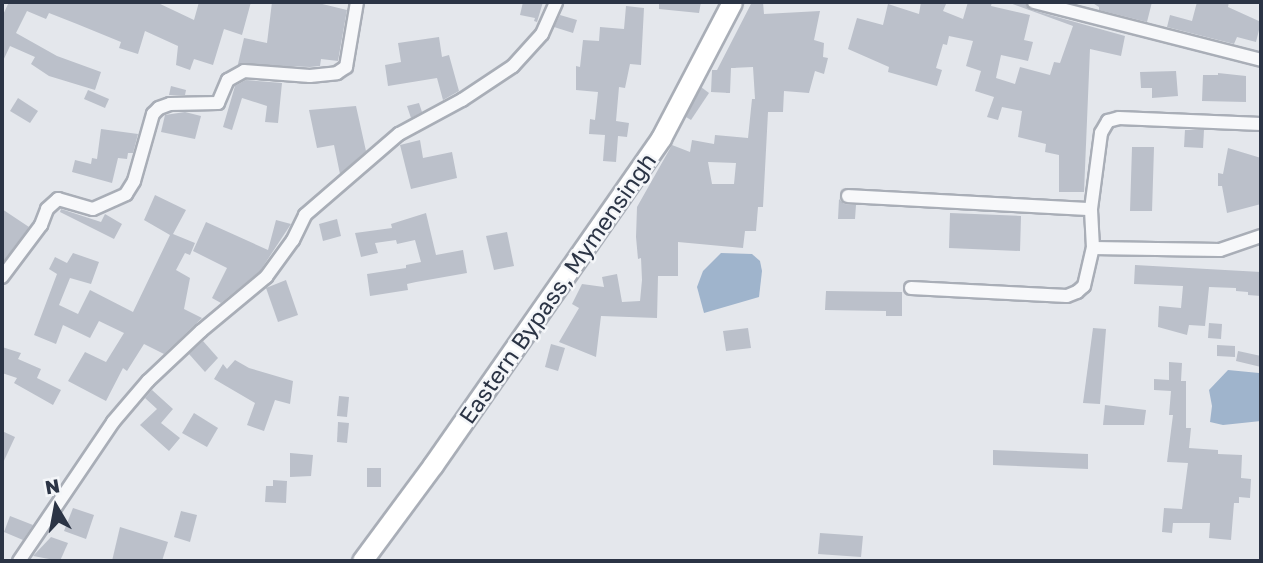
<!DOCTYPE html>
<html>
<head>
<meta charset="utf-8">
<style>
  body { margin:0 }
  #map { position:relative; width:1263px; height:563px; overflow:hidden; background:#e4e7ec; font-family:"Golos Text",sans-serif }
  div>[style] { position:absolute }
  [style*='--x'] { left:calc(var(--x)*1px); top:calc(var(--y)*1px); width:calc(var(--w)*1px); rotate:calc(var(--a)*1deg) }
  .water>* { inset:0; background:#9fb4cc }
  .building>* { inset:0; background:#bbc0ca }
  .roads { filter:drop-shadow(2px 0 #a9aeb7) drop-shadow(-2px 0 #a9aeb7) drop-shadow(0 2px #a9aeb7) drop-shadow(0 -2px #a9aeb7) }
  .minor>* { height:12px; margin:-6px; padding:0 6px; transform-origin:6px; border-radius:6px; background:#f7f8fa }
  .highway>* { height:19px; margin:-9.5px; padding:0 9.5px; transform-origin:9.5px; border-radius:9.5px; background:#fff }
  span { translate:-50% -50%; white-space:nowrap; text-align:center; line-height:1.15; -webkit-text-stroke:5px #f4f6f9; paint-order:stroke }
  .street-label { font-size:23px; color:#2b3445 }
  .frame { position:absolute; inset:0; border:4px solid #2b3445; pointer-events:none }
  .north { position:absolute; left:21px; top:472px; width:70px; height:70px; -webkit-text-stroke:5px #f4f6f9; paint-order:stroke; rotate:350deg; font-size:19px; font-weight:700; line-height:28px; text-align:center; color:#2b3445 }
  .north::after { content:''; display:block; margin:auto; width:24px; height:32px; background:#2b3445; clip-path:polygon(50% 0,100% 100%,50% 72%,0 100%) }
</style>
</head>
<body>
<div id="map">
  <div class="water">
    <i style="clip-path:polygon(721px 253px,752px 254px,760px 261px,762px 271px,759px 297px,704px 313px,697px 287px,703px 271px)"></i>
    <i style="clip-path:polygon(1228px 370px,1259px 373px,1261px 421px,1223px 425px,1210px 422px,1212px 406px,1209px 390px)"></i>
  </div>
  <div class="building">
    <i style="clip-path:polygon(5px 2px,156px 2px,194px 20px,199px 2px,251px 2px,242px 35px,224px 29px,213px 65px,194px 59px,190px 70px,176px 65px,178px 46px,145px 31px,138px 54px,119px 48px,121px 42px,77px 24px,49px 13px,46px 19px,27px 11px,16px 33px,57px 56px,101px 72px,95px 90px,49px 76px,31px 64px,35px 57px,10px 46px,2px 63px,2px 17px,8px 4px)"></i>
    <i style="clip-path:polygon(272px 2px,314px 2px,347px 10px,338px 61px,321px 59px,320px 66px,310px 67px,238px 64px,244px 38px,267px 43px)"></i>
    <i style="clip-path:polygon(523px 2px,543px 2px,537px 22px,534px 21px,535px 18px,520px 15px)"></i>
    <i style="clip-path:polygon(659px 2px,701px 2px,699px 13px,659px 9px)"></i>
    <i style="clip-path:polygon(evenodd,752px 2px,763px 2px,764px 14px,820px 11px,814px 40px,824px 43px,823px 57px,828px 58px,824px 74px,815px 71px,809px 93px,784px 91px,783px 112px,768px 112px,763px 207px,758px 207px,756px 231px,745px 231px,743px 248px,678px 242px,678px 276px,658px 276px,657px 318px,601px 316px,596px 357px,559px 342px,579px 308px,572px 304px,582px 284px,604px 287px,602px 277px,617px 274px,622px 302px,640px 301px,642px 280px,641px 258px,638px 259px,636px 237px,637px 207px,672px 145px,690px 152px,692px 140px,714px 144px,715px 135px,748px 138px,752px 99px,755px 99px,753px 67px,731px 68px,730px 93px,711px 92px,712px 70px,717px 70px,752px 2px,708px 162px,736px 163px,734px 184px,712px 184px,708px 162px)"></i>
    <i style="clip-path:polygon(921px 2px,946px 4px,943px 11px,963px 19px,968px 2px,992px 2px,991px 6px,1030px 15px,1024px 40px,1033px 42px,1028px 61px,1001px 55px,996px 78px,1015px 84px,1020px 67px,1050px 75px,1054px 62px,1060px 63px,1073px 26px,1007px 2px,1025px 2px,1032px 10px,1125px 36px,1121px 56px,1090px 49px,1084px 192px,1059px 192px,1059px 155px,1045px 152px,1046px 144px,1018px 137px,1022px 111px,1002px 107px,998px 120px,987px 117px,994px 97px,975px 91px,981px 71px,966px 66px,973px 41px,949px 36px,947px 45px,943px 44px,936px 68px,942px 70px,937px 86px,888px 72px,889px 67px,848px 49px,857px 18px,883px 25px,888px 4px,919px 14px)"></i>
    <i style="clip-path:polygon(1091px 2px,1152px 2px,1147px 22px,1099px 10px,1099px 7px)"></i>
    <i style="clip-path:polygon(1197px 2px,1229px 2px,1228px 7px,1261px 22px,1256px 42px,1237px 37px,1234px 44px,1167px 27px,1170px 15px,1192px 21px)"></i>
    <i style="clip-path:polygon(626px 6px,644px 8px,641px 65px,630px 64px,625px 88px,619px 87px,616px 121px,629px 123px,627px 137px,618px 136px,616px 162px,603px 161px,605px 135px,589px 134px,590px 119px,595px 120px,598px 92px,576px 90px,576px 66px,580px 67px,583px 40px,599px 41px,600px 27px,624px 29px)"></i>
    <i style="clip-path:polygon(560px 15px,577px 20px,573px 33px,554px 27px)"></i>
    <i style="clip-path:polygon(439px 37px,442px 57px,449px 55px,459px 91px,443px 100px,437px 78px,388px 86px,385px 65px,401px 62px,398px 43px)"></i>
    <i style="clip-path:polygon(1176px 71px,1178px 96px,1152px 98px,1152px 88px,1141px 88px,1140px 72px)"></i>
    <i style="clip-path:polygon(1218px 73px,1246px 76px,1246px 102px,1202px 101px,1203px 75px,1218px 75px)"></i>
    <i style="clip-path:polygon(246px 80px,282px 83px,278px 123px,265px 122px,267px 106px,242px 98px,232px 130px,223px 127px,235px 86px)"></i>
    <i style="clip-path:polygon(171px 86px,186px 90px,185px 95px,169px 95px)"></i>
    <i style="clip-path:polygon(701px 87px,709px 93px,691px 120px,686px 117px)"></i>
    <i style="clip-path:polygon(88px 90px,109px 99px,105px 108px,84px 99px)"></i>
    <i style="clip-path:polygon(18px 98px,38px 111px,30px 123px,10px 111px)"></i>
    <i style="clip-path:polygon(419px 103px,422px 112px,411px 118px,407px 106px)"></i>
    <i style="clip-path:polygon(356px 106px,366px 151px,340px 174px,334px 145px,317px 148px,309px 110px)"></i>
    <i style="clip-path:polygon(185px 112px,201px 116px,195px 139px,161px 132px,165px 115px)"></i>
    <i style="clip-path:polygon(101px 129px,138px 134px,133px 153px,128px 153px,127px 159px,118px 158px,112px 183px,72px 172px,75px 160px,91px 164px,92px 158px,97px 159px)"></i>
    <i style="clip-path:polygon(1185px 130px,1204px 130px,1203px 148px,1184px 147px)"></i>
    <i style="clip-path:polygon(420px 140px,423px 158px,452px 152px,457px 178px,411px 189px,400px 145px)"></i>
    <i style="clip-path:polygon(1132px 147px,1154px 147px,1152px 211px,1130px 211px)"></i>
    <i style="clip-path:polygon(1228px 148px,1261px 158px,1261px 204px,1227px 213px,1222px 186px,1218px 186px,1218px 173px,1223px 174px)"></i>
    <i style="clip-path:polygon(155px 195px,186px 210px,173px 234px,195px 243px,190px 255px,185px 253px,176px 270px,190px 278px,184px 309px,202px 318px,164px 354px,144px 344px,127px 371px,123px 368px,106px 401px,68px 381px,85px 352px,106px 362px,124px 333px,99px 321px,90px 338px,63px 325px,56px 344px,34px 335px,57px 274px,49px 269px,55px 257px,67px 263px,73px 253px,99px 262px,91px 284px,70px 278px,59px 305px,78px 314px,90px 290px,133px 312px,170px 235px,144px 220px)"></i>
    <i style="clip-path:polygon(839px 199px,844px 204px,856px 205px,855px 219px,838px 219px)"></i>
    <i style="clip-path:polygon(2px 209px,29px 227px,2px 263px)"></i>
    <i style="clip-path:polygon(61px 209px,101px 222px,105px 214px,122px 224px,114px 239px,60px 212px)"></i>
    <i style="clip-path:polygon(426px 213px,436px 255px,463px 250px,467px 273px,416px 282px,407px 284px,408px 290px,370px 296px,367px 274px,406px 268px,406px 265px,421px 262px,415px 240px,397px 244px,396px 240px,375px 243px,378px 253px,361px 257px,355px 233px,392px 228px,391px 224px)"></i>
    <i style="clip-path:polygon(950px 213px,1021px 216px,1020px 251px,949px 248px)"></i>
    <i style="clip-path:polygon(337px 219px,341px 236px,323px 241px,319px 224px)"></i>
    <i style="clip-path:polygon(276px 220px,291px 224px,260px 271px,221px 303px,212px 298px,227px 268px,193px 251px,206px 222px,268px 250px)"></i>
    <i style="clip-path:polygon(507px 232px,514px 266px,494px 270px,486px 236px)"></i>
    <i style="clip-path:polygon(1135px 265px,1261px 272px,1261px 296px,1248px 295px,1248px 292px,1236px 291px,1236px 288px,1209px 287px,1205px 326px,1189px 325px,1187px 335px,1158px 327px,1159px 306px,1181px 308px,1183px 286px,1134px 284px)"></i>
    <i style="clip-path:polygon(286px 280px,298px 315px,278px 322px,266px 288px)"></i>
    <i style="clip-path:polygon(826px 291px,902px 292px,902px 316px,886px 316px,886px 311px,825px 310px)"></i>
    <i style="clip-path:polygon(1209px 323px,1222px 324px,1221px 339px,1208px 338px)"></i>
    <i style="clip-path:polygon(748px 328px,751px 348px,726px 351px,723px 331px)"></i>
    <i style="clip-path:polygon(1093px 328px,1106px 329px,1100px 404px,1083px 403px)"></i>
    <i style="clip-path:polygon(203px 341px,218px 358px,205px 372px,189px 354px)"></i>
    <i style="clip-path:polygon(551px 344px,565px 348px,558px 371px,545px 367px)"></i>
    <i style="clip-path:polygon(1217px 345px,1235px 346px,1235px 357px,1217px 356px)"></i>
    <i style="clip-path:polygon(2px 347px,21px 353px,18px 359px,41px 369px,37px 378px,61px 390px,53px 405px,14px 383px,17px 378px,2px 373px)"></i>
    <i style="clip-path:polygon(1238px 351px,1261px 356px,1261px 367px,1236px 361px)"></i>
    <i style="clip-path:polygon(235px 360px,249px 368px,293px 381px,290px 404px,275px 400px,264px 431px,247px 425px,255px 403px,214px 379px,223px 364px,227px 369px)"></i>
    <i style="clip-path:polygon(1169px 362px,1182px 363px,1181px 381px,1186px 381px,1186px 428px,1191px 428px,1189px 448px,1218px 450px,1218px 454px,1242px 455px,1241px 478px,1251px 479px,1250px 498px,1239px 497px,1239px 503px,1234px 503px,1231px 540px,1209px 538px,1210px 523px,1173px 523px,1172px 533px,1162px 532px,1164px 508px,1182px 509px,1188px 463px,1167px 462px,1173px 415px,1169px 415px,1171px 391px,1154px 390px,1154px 379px,1169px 380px)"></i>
    <i style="clip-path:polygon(152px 390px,173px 409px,161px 423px,180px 438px,169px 451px,140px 425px,157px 409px,145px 398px)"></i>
    <i style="clip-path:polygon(339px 396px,349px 397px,347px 417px,337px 416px)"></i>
    <i style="clip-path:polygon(1105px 405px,1146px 410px,1144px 425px,1103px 425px)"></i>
    <i style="clip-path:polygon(194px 413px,218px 428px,207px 447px,182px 433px)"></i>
    <i style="clip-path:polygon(338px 422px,349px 423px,347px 443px,337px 442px)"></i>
    <i style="clip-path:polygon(2px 431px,15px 437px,2px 465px)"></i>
    <i style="clip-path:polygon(993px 450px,1088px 454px,1088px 469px,993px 465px)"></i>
    <i style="clip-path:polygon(290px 453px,313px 455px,311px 476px,290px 477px)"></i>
    <i style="clip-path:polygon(367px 468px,381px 468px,381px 487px,367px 487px)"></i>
    <i style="clip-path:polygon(273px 480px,287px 481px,286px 503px,265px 502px,266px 486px,273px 486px)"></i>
    <i style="clip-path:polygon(73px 508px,94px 515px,86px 539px,64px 531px)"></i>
    <i style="clip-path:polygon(181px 511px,197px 515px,190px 542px,174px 537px)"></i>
    <i style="clip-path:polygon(10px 516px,33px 525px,23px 540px,4px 532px)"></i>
    <i style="clip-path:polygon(120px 527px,168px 542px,162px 561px,112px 561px)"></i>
    <i style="clip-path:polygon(820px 533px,863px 536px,861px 557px,818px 554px)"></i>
    <i style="clip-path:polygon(51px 537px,68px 543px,60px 561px,33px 556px)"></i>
  </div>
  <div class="roads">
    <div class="minor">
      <i style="--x:1034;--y:2;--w:234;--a:14.3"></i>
      <i style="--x:848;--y:196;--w:243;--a:3.1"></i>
      <i style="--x:1093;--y:248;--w:127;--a:0.9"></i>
      <i style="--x:1220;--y:250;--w:43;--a:-18.9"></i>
      <i style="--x:2;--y:277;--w:65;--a:-53.1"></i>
      <i style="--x:41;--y:225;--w:17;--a:-69"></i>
      <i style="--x:47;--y:209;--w:15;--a:-42"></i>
      <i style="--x:58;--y:199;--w:36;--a:16"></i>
      <i style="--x:93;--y:209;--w:36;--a:-24"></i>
      <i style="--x:126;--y:194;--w:15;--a:-58"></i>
      <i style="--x:134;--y:181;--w:70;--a:-74.2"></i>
      <i style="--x:153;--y:114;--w:8;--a:-45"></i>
      <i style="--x:159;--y:108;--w:12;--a:-20"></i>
      <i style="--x:170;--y:104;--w:48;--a:-1.2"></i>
      <i style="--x:218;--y:103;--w:25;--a:-67"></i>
      <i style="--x:228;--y:80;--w:18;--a:-29"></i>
      <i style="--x:244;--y:71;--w:66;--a:4.3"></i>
      <i style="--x:310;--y:76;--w:27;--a:-6"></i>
      <i style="--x:337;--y:73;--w:11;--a:-34"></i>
      <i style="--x:346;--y:67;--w:66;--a:-80.4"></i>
      <i style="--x:911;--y:288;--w:156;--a:2.9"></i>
      <i style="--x:1067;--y:296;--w:11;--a:-22"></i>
      <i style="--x:1077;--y:292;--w:9;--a:-41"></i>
      <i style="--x:1084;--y:286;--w:39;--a:-77"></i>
      <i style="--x:1093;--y:248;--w:39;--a:-93"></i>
      <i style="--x:1091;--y:209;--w:77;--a:-82.5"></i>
      <i style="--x:1101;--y:133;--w:14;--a:-60"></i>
      <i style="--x:1108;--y:121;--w:11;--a:-15"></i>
      <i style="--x:1119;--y:118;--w:142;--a:2.4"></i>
      <i style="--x:19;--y:561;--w:168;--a:-55.9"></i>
      <i style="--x:113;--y:422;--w:54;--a:-49.5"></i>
      <i style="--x:148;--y:381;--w:73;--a:-43.3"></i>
      <i style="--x:201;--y:331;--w:85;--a:-39.7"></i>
      <i style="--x:266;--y:277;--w:46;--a:-53.9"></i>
      <i style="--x:293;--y:240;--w:28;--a:-64"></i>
      <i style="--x:305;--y:215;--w:124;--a:-40.8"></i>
      <i style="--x:399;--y:134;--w:72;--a:-28.4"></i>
      <i style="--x:462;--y:100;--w:61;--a:-33.7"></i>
      <i style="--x:513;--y:66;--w:43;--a:-47.8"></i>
      <i style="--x:542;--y:34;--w:35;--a:-66"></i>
    </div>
    <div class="highway">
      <i style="--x:362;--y:561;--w:119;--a:-53.5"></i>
      <i style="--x:433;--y:465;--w:399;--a:-55.1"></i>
      <i style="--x:661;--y:138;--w:153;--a:-62.4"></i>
    </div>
  </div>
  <div class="street-label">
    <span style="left:557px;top:288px;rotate:-55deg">Eastern Bypass, Mymensingh</span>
  </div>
  <div class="frame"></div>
  <div class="north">N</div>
</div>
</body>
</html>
